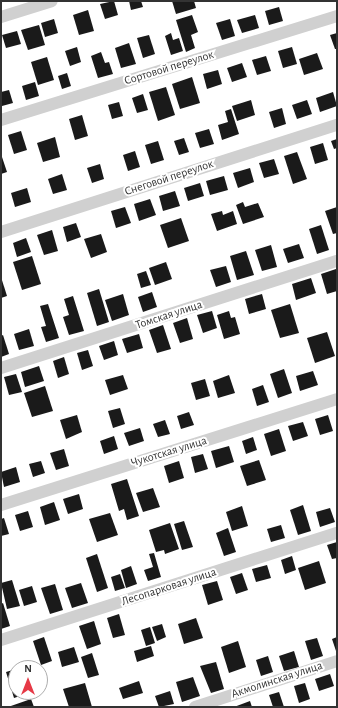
<!DOCTYPE html>
<html>
<head>
<meta charset="utf-8">
<style>
  body { margin:0 }
  #map { position:relative; width:338px; height:708px; overflow:hidden; background:#fff; font-family:"Alegreya Sans",sans-serif }
  div>[style] { position:absolute }
  [style*='--x'] { left:calc(var(--x)*1px); top:calc(var(--y)*1px); width:calc(var(--w)*1px); rotate:calc(var(--a)*1deg) }
  .building>* { inset:0; background:#1a1a1a }
  .minor>* { height:12px; margin:-6px; padding:0 6px; transform-origin:6px; border-radius:6px; background:#d0d0d0 }
  span { translate:-50% -50%; white-space:nowrap; text-align:center; line-height:1.15; -webkit-text-stroke:4px #fff; paint-order:stroke }
  .street-label { font-size:12px; color:#333 }
  .frame { position:absolute; inset:0; border:2px solid #333; pointer-events:none }
  .north { position:absolute; left:8px; top:660px; width:40px; height:40px; box-sizing:border-box; background:#fff; border:1px solid #adadad; border-radius:50%; rotate:0deg; font-size:11px; font-weight:700; line-height:16px; text-align:center; color:#333 }
  .north::after { content:''; display:block; margin:auto; width:14px; height:18px; background:#e63946; clip-path:polygon(50% 0,100% 100%,50% 72%,0 100%) }
</style>
</head>
<body>
<div id="map">
  <div class="building">
    <i style="clip-path:polygon(114px 1px,118px 15px,105px 19px,100px 4px)"></i>
    <i style="clip-path:polygon(129px 1px,141px 1px,143px 7px,131px 10px)"></i>
    <i style="clip-path:polygon(172px 1px,194px 1px,196px 8px,176px 14px)"></i>
    <i style="clip-path:polygon(279px 7px,283px 21px,269px 25px,265px 11px)"></i>
    <i style="clip-path:polygon(88px 10px,94px 31px,79px 35px,73px 15px)"></i>
    <i style="clip-path:polygon(192px 15px,198px 32px,191px 35px,195px 48px,186px 52px,176px 20px)"></i>
    <i style="clip-path:polygon(255px 15px,259px 28px,242px 33px,237px 20px)"></i>
    <i style="clip-path:polygon(54px 19px,58px 33px,45px 37px,41px 23px)"></i>
    <i style="clip-path:polygon(230px 19px,235px 36px,222px 40px,216px 23px)"></i>
    <i style="clip-path:polygon(39px 25px,45px 45px,28px 50px,21px 30px)"></i>
    <i style="clip-path:polygon(17px 31px,21px 44px,6px 48px,2px 35px)"></i>
    <i style="clip-path:polygon(171px 33px,173px 40px,179px 38px,183px 51px,171px 55px,165px 36px)"></i>
    <i style="clip-path:polygon(337px 33px,337px 49px,335px 49px,330px 35px)"></i>
    <i style="clip-path:polygon(149px 35px,155px 54px,143px 58px,137px 38px)"></i>
    <i style="clip-path:polygon(129px 43px,136px 64px,121px 68px,115px 48px)"></i>
    <i style="clip-path:polygon(77px 47px,81px 62px,70px 66px,65px 51px)"></i>
    <i style="clip-path:polygon(292px 47px,297px 64px,283px 68px,278px 51px)"></i>
    <i style="clip-path:polygon(101px 52px,105px 63px,109px 62px,113px 74px,98px 78px,91px 56px)"></i>
    <i style="clip-path:polygon(317px 53px,323px 69px,304px 75px,299px 59px)"></i>
    <i style="clip-path:polygon(266px 56px,271px 71px,257px 75px,252px 60px)"></i>
    <i style="clip-path:polygon(47px 57px,54px 80px,38px 85px,31px 62px)"></i>
    <i style="clip-path:polygon(242px 63px,247px 77px,232px 82px,227px 68px)"></i>
    <i style="clip-path:polygon(218px 70px,222px 84px,207px 89px,203px 74px)"></i>
    <i style="clip-path:polygon(67px 73px,71px 86px,62px 89px,58px 76px)"></i>
    <i style="clip-path:polygon(192px 77px,200px 103px,180px 109px,172px 84px)"></i>
    <i style="clip-path:polygon(35px 82px,39px 96px,26px 100px,22px 86px)"></i>
    <i style="clip-path:polygon(166px 87px,175px 115px,158px 121px,149px 92px)"></i>
    <i style="clip-path:polygon(9px 90px,13px 103px,2px 106px,1px 92px)"></i>
    <i style="clip-path:polygon(333px 92px,337px 106px,320px 112px,316px 98px)"></i>
    <i style="clip-path:polygon(143px 94px,148px 110px,137px 113px,132px 98px)"></i>
    <i style="clip-path:polygon(251px 100px,255px 115px,237px 121px,232px 106px)"></i>
    <i style="clip-path:polygon(307px 100px,312px 114px,297px 119px,292px 105px)"></i>
    <i style="clip-path:polygon(119px 102px,123px 116px,112px 119px,108px 105px)"></i>
    <i style="clip-path:polygon(282px 108px,286px 124px,274px 128px,269px 112px)"></i>
    <i style="clip-path:polygon(231px 109px,239px 134px,222px 140px,218px 125px,228px 122px,225px 111px)"></i>
    <i style="clip-path:polygon(82px 115px,88px 136px,75px 140px,69px 119px)"></i>
    <i style="clip-path:polygon(209px 129px,214px 144px,200px 148px,195px 133px)"></i>
    <i style="clip-path:polygon(21px 131px,27px 150px,14px 154px,8px 135px)"></i>
    <i style="clip-path:polygon(55px 137px,60px 157px,43px 162px,37px 143px)"></i>
    <i style="clip-path:polygon(184px 138px,189px 152px,179px 155px,174px 141px)"></i>
    <i style="clip-path:polygon(337px 139px,337px 148px,334px 149px,331px 141px)"></i>
    <i style="clip-path:polygon(158px 141px,164px 160px,151px 164px,145px 145px)"></i>
    <i style="clip-path:polygon(323px 143px,328px 160px,315px 164px,310px 147px)"></i>
    <i style="clip-path:polygon(135px 151px,140px 167px,128px 171px,123px 155px)"></i>
    <i style="clip-path:polygon(297px 152px,307px 179px,293px 184px,284px 156px)"></i>
    <i style="clip-path:polygon(1px 154px,7px 172px,1px 174px)"></i>
    <i style="clip-path:polygon(274px 159px,279px 174px,264px 178px,259px 163px)"></i>
    <i style="clip-path:polygon(100px 164px,104px 179px,92px 183px,87px 168px)"></i>
    <i style="clip-path:polygon(250px 168px,254px 182px,238px 188px,233px 173px)"></i>
    <i style="clip-path:polygon(62px 174px,67px 190px,53px 194px,48px 179px)"></i>
    <i style="clip-path:polygon(224px 176px,228px 190px,210px 195px,206px 181px)"></i>
    <i style="clip-path:polygon(200px 183px,204px 196px,188px 201px,184px 188px)"></i>
    <i style="clip-path:polygon(27px 188px,31px 202px,15px 207px,11px 193px)"></i>
    <i style="clip-path:polygon(175px 191px,180px 206px,163px 211px,159px 196px)"></i>
    <i style="clip-path:polygon(150px 199px,156px 215px,139px 221px,134px 204px)"></i>
    <i style="clip-path:polygon(243px 202px,245px 207px,258px 203px,264px 217px,243px 224px,236px 205px)"></i>
    <i style="clip-path:polygon(125px 207px,131px 223px,116px 228px,111px 211px)"></i>
    <i style="clip-path:polygon(337px 207px,337px 233px,333px 234px,325px 211px)"></i>
    <i style="clip-path:polygon(222px 211px,223px 215px,233px 211px,237px 224px,217px 231px,211px 214px)"></i>
    <i style="clip-path:polygon(181px 218px,189px 241px,168px 248px,160px 225px)"></i>
    <i style="clip-path:polygon(76px 223px,81px 237px,67px 242px,63px 227px)"></i>
    <i style="clip-path:polygon(321px 225px,329px 250px,317px 254px,309px 229px)"></i>
    <i style="clip-path:polygon(52px 230px,58px 251px,44px 255px,37px 235px)"></i>
    <i style="clip-path:polygon(101px 234px,107px 252px,91px 258px,84px 239px)"></i>
    <i style="clip-path:polygon(26px 238px,31px 252px,17px 257px,13px 243px)"></i>
    <i style="clip-path:polygon(299px 244px,304px 258px,288px 263px,283px 249px)"></i>
    <i style="clip-path:polygon(271px 245px,277px 267px,262px 271px,255px 250px)"></i>
    <i style="clip-path:polygon(246px 251px,254px 275px,237px 280px,230px 256px)"></i>
    <i style="clip-path:polygon(32px 256px,41px 284px,22px 290px,13px 262px)"></i>
    <i style="clip-path:polygon(166px 262px,172px 279px,155px 285px,149px 268px)"></i>
    <i style="clip-path:polygon(226px 266px,231px 282px,216px 287px,210px 270px)"></i>
    <i style="clip-path:polygon(336px 269px,337px 291px,327px 294px,321px 274px)"></i>
    <i style="clip-path:polygon(146px 271px,151px 285px,141px 288px,137px 274px)"></i>
    <i style="clip-path:polygon(1px 277px,7px 296px,1px 298px)"></i>
    <i style="clip-path:polygon(311px 278px,316px 293px,296px 300px,292px 284px)"></i>
    <i style="clip-path:polygon(99px 289px,109px 322px,97px 326px,87px 293px)"></i>
    <i style="clip-path:polygon(152px 292px,157px 307px,143px 312px,138px 297px)"></i>
    <i style="clip-path:polygon(123px 294px,129px 315px,112px 321px,105px 300px)"></i>
    <i style="clip-path:polygon(262px 294px,266px 309px,249px 314px,245px 299px)"></i>
    <i style="clip-path:polygon(73px 296px,84px 331px,69px 335px,63px 317px,69px 315px,64px 299px)"></i>
    <i style="clip-path:polygon(48px 304px,59px 338px,46px 342px,41px 327px,46px 326px,40px 306px)"></i>
    <i style="clip-path:polygon(290px 304px,299px 333px,280px 338px,271px 310px)"></i>
    <i style="clip-path:polygon(212px 311px,217px 328px,203px 333px,197px 315px)"></i>
    <i style="clip-path:polygon(229px 311px,231px 318px,235px 317px,240px 334px,224px 339px,217px 315px)"></i>
    <i style="clip-path:polygon(187px 318px,193px 339px,180px 343px,173px 323px)"></i>
    <i style="clip-path:polygon(163px 325px,171px 349px,157px 353px,149px 330px)"></i>
    <i style="clip-path:polygon(29px 329px,34px 346px,19px 350px,14px 334px)"></i>
    <i style="clip-path:polygon(327px 332px,335px 356px,315px 363px,307px 338px)"></i>
    <i style="clip-path:polygon(139px 334px,143px 348px,127px 353px,122px 339px)"></i>
    <i style="clip-path:polygon(3px 335px,9px 354px,1px 357px,1px 336px)"></i>
    <i style="clip-path:polygon(114px 341px,118px 355px,104px 360px,99px 346px)"></i>
    <i style="clip-path:polygon(88px 350px,93px 366px,82px 370px,77px 353px)"></i>
    <i style="clip-path:polygon(64px 357px,69px 374px,58px 378px,53px 361px)"></i>
    <i style="clip-path:polygon(39px 366px,44px 381px,25px 387px,21px 372px)"></i>
    <i style="clip-path:polygon(284px 369px,292px 393px,278px 398px,270px 374px)"></i>
    <i style="clip-path:polygon(313px 371px,318px 385px,300px 391px,296px 376px)"></i>
    <i style="clip-path:polygon(16px 374px,22px 392px,9px 395px,4px 377px)"></i>
    <i style="clip-path:polygon(123px 375px,128px 389px,110px 395px,105px 380px)"></i>
    <i style="clip-path:polygon(229px 375px,235px 393px,218px 398px,213px 381px)"></i>
    <i style="clip-path:polygon(205px 379px,210px 396px,196px 400px,191px 383px)"></i>
    <i style="clip-path:polygon(263px 385px,269px 402px,257px 406px,252px 389px)"></i>
    <i style="clip-path:polygon(45px 386px,53px 411px,32px 417px,24px 393px)"></i>
    <i style="clip-path:polygon(120px 408px,125px 424px,113px 428px,108px 411px)"></i>
    <i style="clip-path:polygon(189px 412px,194px 425px,181px 429px,177px 416px)"></i>
    <i style="clip-path:polygon(77px 415px,82px 432px,66px 439px,60px 420px)"></i>
    <i style="clip-path:polygon(328px 415px,333px 431px,320px 435px,315px 419px)"></i>
    <i style="clip-path:polygon(165px 420px,170px 434px,158px 437px,153px 424px)"></i>
    <i style="clip-path:polygon(303px 422px,308px 436px,293px 441px,288px 426px)"></i>
    <i style="clip-path:polygon(140px 428px,144px 441px,129px 446px,124px 433px)"></i>
    <i style="clip-path:polygon(279px 429px,286px 451px,271px 456px,264px 434px)"></i>
    <i style="clip-path:polygon(114px 436px,118px 449px,104px 454px,100px 441px)"></i>
    <i style="clip-path:polygon(253px 437px,257px 450px,246px 454px,242px 441px)"></i>
    <i style="clip-path:polygon(229px 446px,234px 462px,216px 468px,211px 451px)"></i>
    <i style="clip-path:polygon(64px 449px,69px 466px,56px 470px,50px 453px)"></i>
    <i style="clip-path:polygon(203px 454px,208px 469px,195px 473px,191px 457px)"></i>
    <i style="clip-path:polygon(259px 460px,266px 480px,247px 486px,240px 466px)"></i>
    <i style="clip-path:polygon(41px 461px,45px 473px,33px 477px,29px 464px)"></i>
    <i style="clip-path:polygon(179px 461px,184px 478px,169px 483px,164px 466px)"></i>
    <i style="clip-path:polygon(16px 467px,20px 482px,4px 487px,1px 472px)"></i>
    <i style="clip-path:polygon(127px 479px,139px 516px,127px 520px,124px 509px,119px 511px,111px 484px)"></i>
    <i style="clip-path:polygon(153px 488px,160px 507px,143px 512px,136px 493px)"></i>
    <i style="clip-path:polygon(79px 494px,83px 509px,68px 514px,63px 499px)"></i>
    <i style="clip-path:polygon(54px 502px,60px 520px,45px 525px,40px 507px)"></i>
    <i style="clip-path:polygon(303px 505px,311px 531px,298px 535px,290px 510px)"></i>
    <i style="clip-path:polygon(242px 506px,248px 526px,232px 531px,226px 512px)"></i>
    <i style="clip-path:polygon(330px 508px,335px 522px,320px 527px,316px 512px)"></i>
    <i style="clip-path:polygon(28px 511px,33px 527px,20px 531px,15px 515px)"></i>
    <i style="clip-path:polygon(110px 513px,118px 535px,97px 542px,89px 519px)"></i>
    <i style="clip-path:polygon(4px 518px,9px 534px,1px 536px,1px 519px)"></i>
    <i style="clip-path:polygon(184px 521px,193px 547px,182px 550px,174px 524px)"></i>
    <i style="clip-path:polygon(170px 523px,179px 549px,165px 554px,164px 550px,156px 552px,149px 530px)"></i>
    <i style="clip-path:polygon(281px 525px,285px 538px,271px 542px,267px 529px)"></i>
    <i style="clip-path:polygon(228px 528px,236px 552px,224px 556px,216px 533px)"></i>
    <i style="clip-path:polygon(337px 542px,337px 558px,332px 559px,327px 545px)"></i>
    <i style="clip-path:polygon(154px 553px,161px 577px,148px 581px,144px 570px,153px 567px,149px 554px)"></i>
    <i style="clip-path:polygon(97px 554px,108px 588px,97px 592px,86px 558px)"></i>
    <i style="clip-path:polygon(292px 556px,296px 570px,285px 574px,281px 560px)"></i>
    <i style="clip-path:polygon(319px 561px,326px 583px,305px 590px,298px 568px)"></i>
    <i style="clip-path:polygon(267px 565px,271px 578px,256px 582px,252px 569px)"></i>
    <i style="clip-path:polygon(131px 566px,137px 584px,126px 588px,121px 570px)"></i>
    <i style="clip-path:polygon(242px 573px,248px 590px,236px 594px,230px 577px)"></i>
    <i style="clip-path:polygon(120px 574px,125px 588px,115px 591px,111px 577px)"></i>
    <i style="clip-path:polygon(12px 580px,20px 606px,7px 609px,1px 583px)"></i>
    <i style="clip-path:polygon(217px 581px,223px 600px,208px 605px,202px 585px)"></i>
    <i style="clip-path:polygon(81px 583px,88px 603px,72px 608px,65px 588px)"></i>
    <i style="clip-path:polygon(55px 584px,63px 610px,50px 614px,41px 588px)"></i>
    <i style="clip-path:polygon(32px 586px,37px 602px,24px 606px,19px 590px)"></i>
    <i style="clip-path:polygon(3px 603px,10px 626px,1px 629px,1px 604px)"></i>
    <i style="clip-path:polygon(119px 614px,125px 635px,113px 638px,107px 618px)"></i>
    <i style="clip-path:polygon(196px 618px,203px 638px,184px 644px,178px 624px)"></i>
    <i style="clip-path:polygon(94px 621px,101px 644px,87px 649px,79px 626px)"></i>
    <i style="clip-path:polygon(162px 624px,166px 637px,157px 641px,152px 627px)"></i>
    <i style="clip-path:polygon(150px 627px,155px 643px,146px 646px,141px 630px)"></i>
    <i style="clip-path:polygon(44px 637px,52px 661px,41px 665px,33px 641px)"></i>
    <i style="clip-path:polygon(337px 637px,337px 651px,336px 651px,332px 639px)"></i>
    <i style="clip-path:polygon(317px 638px,323px 656px,311px 660px,305px 641px)"></i>
    <i style="clip-path:polygon(238px 641px,246px 667px,229px 673px,221px 647px)"></i>
    <i style="clip-path:polygon(151px 646px,154px 656px,137px 662px,134px 651px)"></i>
    <i style="clip-path:polygon(74px 647px,79px 662px,62px 667px,58px 652px)"></i>
    <i style="clip-path:polygon(294px 651px,299px 667px,284px 671px,279px 656px)"></i>
    <i style="clip-path:polygon(92px 653px,99px 675px,88px 678px,81px 657px)"></i>
    <i style="clip-path:polygon(268px 656px,273px 672px,261px 676px,256px 660px)"></i>
    <i style="clip-path:polygon(216px 662px,224px 689px,211px 693px,200px 666px)"></i>
    <i style="clip-path:polygon(16px 669px,16px 692px,32px 692px,14px 698px,6px 672px)"></i>
    <i style="clip-path:polygon(330px 674px,334px 686px,319px 691px,315px 679px)"></i>
    <i style="clip-path:polygon(193px 677px,200px 696px,182px 702px,176px 682px)"></i>
    <i style="clip-path:polygon(139px 681px,143px 693px,123px 699px,119px 688px)"></i>
    <i style="clip-path:polygon(85px 683px,92px 707px,69px 707px,63px 689px)"></i>
    <i style="clip-path:polygon(305px 683px,310px 699px,299px 703px,294px 686px)"></i>
    <i style="clip-path:polygon(170px 691px,174px 704px,159px 707px,155px 696px)"></i>
    <i style="clip-path:polygon(279px 692px,284px 707px,273px 707px,269px 695px)"></i>
    <i style="clip-path:polygon(31px 699px,34px 707px,8px 707px)"></i>
    <i style="clip-path:polygon(250px 701px,252px 707px,234px 707px)"></i>
  </div>
  <div class="minor">
    <i style="--x:1;--y:17;--w:53;--a:-17.4"></i>
    <i style="--x:1;--y:120;--w:352;--a:-17.2"></i>
    <i style="--x:1;--y:232;--w:353;--a:-17.7"></i>
    <i style="--x:1;--y:368;--w:353;--a:-17.7"></i>
    <i style="--x:1;--y:505;--w:352;--a:-17.5"></i>
    <i style="--x:1;--y:640;--w:353;--a:-17.7"></i>
    <i style="--x:195;--y:707;--w:149;--a:-17.9"></i>
  </div>
  <div class="street-label">
    <span style="left:169px;top:68px;rotate:-17deg">Сортовой переулок</span>
    <span style="left:169px;top:178px;rotate:-18deg">Снеговой переулок</span>
    <span style="left:169px;top:315px;rotate:-18deg">Томская улица</span>
    <span style="left:169px;top:452px;rotate:-17deg">Чукотская улица</span>
    <span style="left:169px;top:587px;rotate:-18deg">Лесопарковая улица</span>
    <span style="left:277px;top:680px;rotate:-18deg">Акмолинская улица</span>
  </div>
  <div class="frame"></div>
  <div class="north">N</div>
</div>
</body>
</html>
